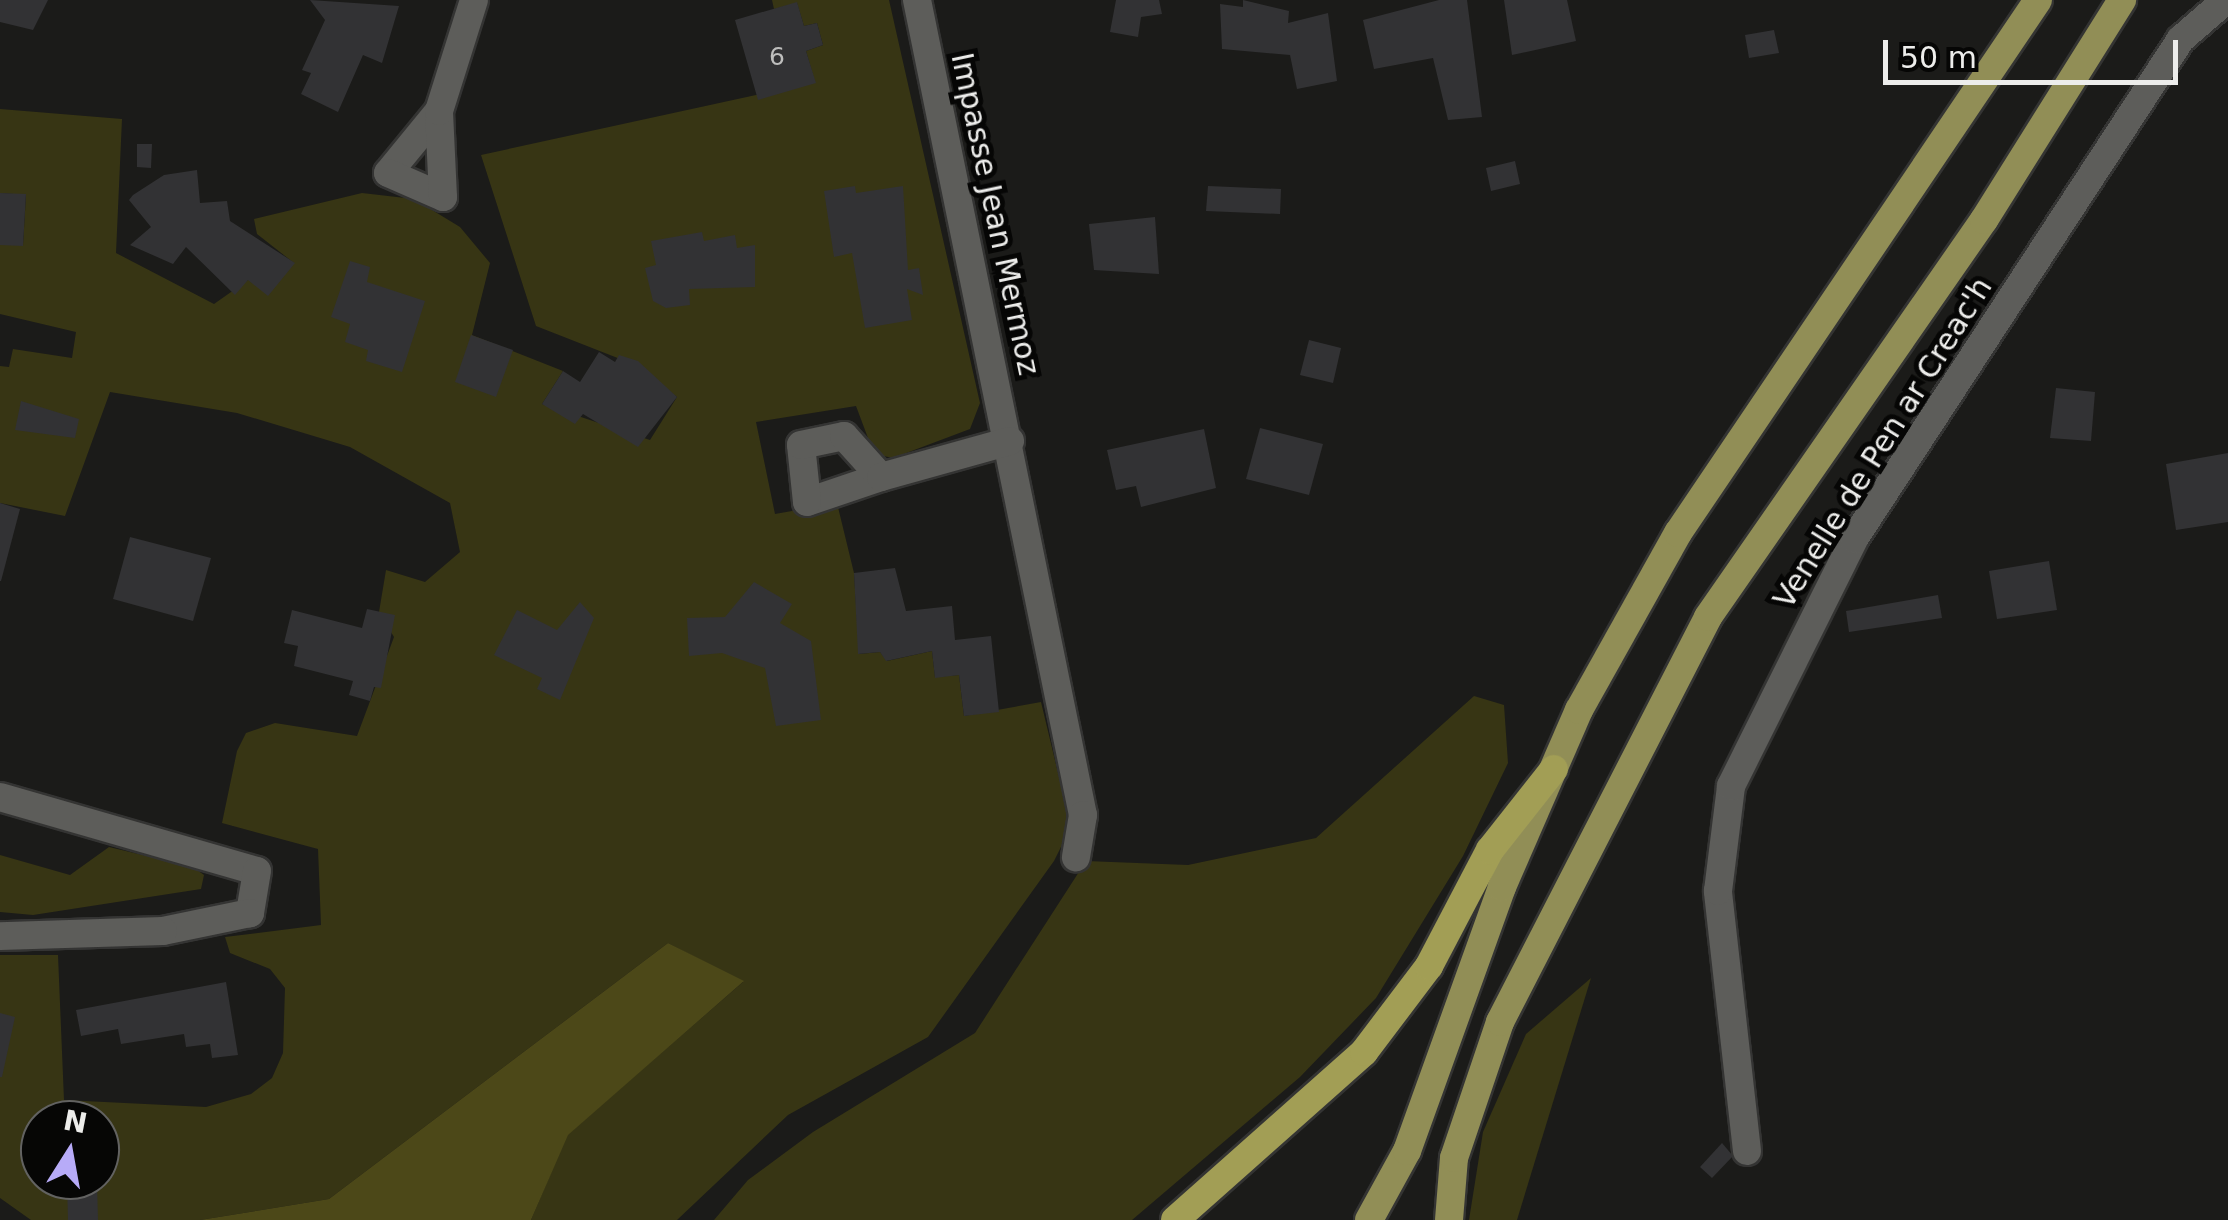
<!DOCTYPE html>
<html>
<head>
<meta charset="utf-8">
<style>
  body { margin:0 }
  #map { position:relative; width:2228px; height:1220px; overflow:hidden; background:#1b1b19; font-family:"DejaVu Sans",sans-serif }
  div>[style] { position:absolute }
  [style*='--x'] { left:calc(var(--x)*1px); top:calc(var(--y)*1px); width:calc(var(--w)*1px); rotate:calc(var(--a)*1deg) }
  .green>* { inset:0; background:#373514 }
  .forest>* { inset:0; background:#4c4818 }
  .building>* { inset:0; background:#323234 }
  .roads { filter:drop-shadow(2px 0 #343433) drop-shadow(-2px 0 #343433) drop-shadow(0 2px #343433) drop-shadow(0 -2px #343433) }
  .minor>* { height:28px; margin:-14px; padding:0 14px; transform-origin:14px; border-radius:14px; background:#5d5d5a }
  .primary>* { height:28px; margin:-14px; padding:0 14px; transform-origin:14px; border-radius:14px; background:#918e56 }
  .trunk>* { height:28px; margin:-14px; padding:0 14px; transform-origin:14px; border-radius:14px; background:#a29e55 }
  span { translate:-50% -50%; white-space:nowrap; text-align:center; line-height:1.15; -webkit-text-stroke:10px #060605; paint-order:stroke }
  .number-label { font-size:25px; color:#bebebd }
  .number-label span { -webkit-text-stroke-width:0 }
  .street-label { font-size:30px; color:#ededeb }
  .north { position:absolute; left:20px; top:1100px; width:100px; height:100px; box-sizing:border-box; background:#060605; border:2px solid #626261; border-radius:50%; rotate:11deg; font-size:28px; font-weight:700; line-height:40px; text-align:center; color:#ededeb }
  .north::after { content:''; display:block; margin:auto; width:35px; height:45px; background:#b7abf8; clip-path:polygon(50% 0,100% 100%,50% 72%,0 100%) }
  .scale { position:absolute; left:1883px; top:40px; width:295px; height:45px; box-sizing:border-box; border:5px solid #ededeb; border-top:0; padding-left:12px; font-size:30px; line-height:35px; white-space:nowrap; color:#ededeb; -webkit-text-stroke:8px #060605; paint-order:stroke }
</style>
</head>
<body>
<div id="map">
  <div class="green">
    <i style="clip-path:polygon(evenodd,772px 0,889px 0,980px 403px,970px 429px,893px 458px,874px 454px,856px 406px,756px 422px,775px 514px,837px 503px,854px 573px,859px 654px,880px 652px,887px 661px,932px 651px,935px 677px,959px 675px,964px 716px,1041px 702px,1071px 827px,1054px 861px,928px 1037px,788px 1115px,677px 1220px,531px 1220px,567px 1135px,743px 982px,668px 943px,329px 1199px,200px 1220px,31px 1220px,0 1198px,0 955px,58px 955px,64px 1100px,206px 1107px,251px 1094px,272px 1078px,283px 1053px,285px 988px,270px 969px,230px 953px,225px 937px,321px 925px,318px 849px,222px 823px,237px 751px,246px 733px,275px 723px,357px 736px,394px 637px,379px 612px,386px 570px,425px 582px,460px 552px,450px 503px,350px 447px,237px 413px,110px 392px,65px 516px,0 503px,0 366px,9px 367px,13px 349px,72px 358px,76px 332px,0 314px,0 245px,23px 245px,26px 195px,0 193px,0 109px,122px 119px,116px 253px,214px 304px,248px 280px,294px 263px,257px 234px,254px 219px,362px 193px,414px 199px,460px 227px,490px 263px,472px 335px,563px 371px,542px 404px,650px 440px,677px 397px,638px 366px,536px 326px,481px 155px,815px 82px,806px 51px,823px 45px,817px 23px,804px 26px,797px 3px,774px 9px,772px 0,40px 1120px,100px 1120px,100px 1180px,40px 1180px,40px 1120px)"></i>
    <i style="clip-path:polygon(1474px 696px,1504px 705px,1508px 763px,1463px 856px,1376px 998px,1300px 1077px,1132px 1220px,714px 1220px,748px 1180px,813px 1132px,975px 1033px,1086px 861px,1188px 865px,1316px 838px)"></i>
    <i style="clip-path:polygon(109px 847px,193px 867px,204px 875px,201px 889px,33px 915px,0 912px,0 855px,70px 875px)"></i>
    <i style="clip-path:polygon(1591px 978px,1517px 1220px,1469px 1220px,1483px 1132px,1526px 1034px)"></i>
  </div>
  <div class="forest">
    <i style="clip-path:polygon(668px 943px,744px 981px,568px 1135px,531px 1220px,200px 1220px,329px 1199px)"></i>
  </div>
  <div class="building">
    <i style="clip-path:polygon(0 0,48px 0,33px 30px,0 22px)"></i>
    <i style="clip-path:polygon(310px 0,399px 6px,382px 63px,363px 55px,338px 112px,301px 94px,311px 73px,302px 70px,325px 20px)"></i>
    <i style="clip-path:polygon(1116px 0,1159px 0,1162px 14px,1141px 17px,1138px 37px,1110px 32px)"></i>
    <i style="clip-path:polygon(1243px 0,1289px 11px,1288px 23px,1328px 13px,1337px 81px,1297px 89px,1290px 55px,1222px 49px,1220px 4px,1243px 7px)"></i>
    <i style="clip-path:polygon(1439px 0,1467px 0,1482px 117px,1448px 120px,1433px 58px,1374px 69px,1363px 20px)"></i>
    <i style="clip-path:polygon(1504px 0,1567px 0,1576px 41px,1512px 55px)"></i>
    <i style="clip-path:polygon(797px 2px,804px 26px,817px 23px,823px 45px,806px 51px,816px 83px,758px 100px,735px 20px)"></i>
    <i style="clip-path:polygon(1774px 30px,1779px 53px,1749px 58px,1745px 35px)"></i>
    <i style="clip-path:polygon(137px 144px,152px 144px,151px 168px,137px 167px)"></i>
    <i style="clip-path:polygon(1515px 161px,1520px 184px,1491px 191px,1486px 168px)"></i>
    <i style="clip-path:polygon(197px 170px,200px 203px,227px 201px,230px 221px,295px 263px,268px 296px,248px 280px,235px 295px,186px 247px,173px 264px,130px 245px,151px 227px,129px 200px,133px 195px,164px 175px)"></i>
    <i style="clip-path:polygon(855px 186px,856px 193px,903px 186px,908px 270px,919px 268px,923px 295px,907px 289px,912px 320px,865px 328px,852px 253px,834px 257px,824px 191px)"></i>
    <i style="clip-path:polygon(1208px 186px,1281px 189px,1280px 214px,1206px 211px)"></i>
    <i style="clip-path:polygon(0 193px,26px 194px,23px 246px,0 245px)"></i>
    <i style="clip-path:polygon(1155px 217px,1159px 274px,1094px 270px,1089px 224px)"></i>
    <i style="clip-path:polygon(702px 232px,704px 241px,735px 235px,737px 248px,755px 245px,755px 287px,689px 289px,690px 305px,666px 308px,653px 301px,645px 268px,656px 265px,651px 241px)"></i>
    <i style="clip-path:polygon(350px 261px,370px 267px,367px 282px,425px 301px,402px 372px,366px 361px,368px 350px,345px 342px,350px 324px,331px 317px)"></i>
    <i style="clip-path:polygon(471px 335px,513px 350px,496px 397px,455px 382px)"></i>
    <i style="clip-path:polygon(1309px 340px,1341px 348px,1333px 383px,1300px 375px)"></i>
    <i style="clip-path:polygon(599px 352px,615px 362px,619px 355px,638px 361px,677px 397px,638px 447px,583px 414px,575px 424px,542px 404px,563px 371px,580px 382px)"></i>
    <i style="clip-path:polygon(2056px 388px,2095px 392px,2091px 441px,2050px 438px)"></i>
    <i style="clip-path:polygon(21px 401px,79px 419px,75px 438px,15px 430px)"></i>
    <i style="clip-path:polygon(1260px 428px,1323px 444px,1309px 495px,1246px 479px)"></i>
    <i style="clip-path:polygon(1204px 429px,1216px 488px,1141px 507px,1136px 486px,1116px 490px,1107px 450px)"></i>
    <i style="clip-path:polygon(2228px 453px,2228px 522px,2176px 530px,2166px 464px)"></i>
    <i style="clip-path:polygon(0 503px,20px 509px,1px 581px,0 581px)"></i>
    <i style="clip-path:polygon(130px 537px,211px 558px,193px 621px,113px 599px)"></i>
    <i style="clip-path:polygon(2049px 561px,2057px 610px,1997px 619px,1989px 571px)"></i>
    <i style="clip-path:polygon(895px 568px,906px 611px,952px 606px,955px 640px,991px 636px,999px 712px,964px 716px,959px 675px,935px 678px,932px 651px,886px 661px,880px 652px,858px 654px,854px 573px)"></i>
    <i style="clip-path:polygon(754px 582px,792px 604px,780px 623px,811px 641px,821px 720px,776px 726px,765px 668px,722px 653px,689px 656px,687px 618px,725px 617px)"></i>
    <i style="clip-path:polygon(1938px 595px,1942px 618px,1849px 632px,1846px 611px)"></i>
    <i style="clip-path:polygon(580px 602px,594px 618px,560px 700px,537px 689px,542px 678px,494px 655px,517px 610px,557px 630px)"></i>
    <i style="clip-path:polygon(367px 609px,395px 615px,381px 688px,374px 687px,370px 701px,349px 695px,353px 681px,294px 666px,298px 646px,284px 643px,292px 610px,362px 628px)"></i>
    <i style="clip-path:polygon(226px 982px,238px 1055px,212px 1058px,210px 1044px,186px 1047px,184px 1034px,121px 1044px,118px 1029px,81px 1036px,76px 1010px)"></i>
    <i style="clip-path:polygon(0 1013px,15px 1017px,2px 1077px,0 1077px)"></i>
    <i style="clip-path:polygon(1722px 1143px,1733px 1156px,1712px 1178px,1700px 1167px)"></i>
    <i style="clip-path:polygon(97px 1184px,98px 1220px,68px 1220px,67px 1185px)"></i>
  </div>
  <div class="roads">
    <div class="minor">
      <i style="--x:917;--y:0;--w:832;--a:78.49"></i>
      <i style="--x:1083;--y:815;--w:43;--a:99.5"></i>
      <i style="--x:439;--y:111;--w:80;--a:129.4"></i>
      <i style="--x:388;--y:173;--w:60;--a:23.6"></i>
      <i style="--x:443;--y:197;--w:86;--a:-92.7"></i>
      <i style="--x:439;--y:111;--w:116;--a:-72.5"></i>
      <i style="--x:881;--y:477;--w:78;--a:161.3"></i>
      <i style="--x:807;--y:502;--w:57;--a:-96"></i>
      <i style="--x:801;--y:445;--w:44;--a:-11.8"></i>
      <i style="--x:844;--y:436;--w:55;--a:47.9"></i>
      <i style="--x:881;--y:477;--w:134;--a:-15.6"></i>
      <i style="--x:0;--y:797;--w:267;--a:16.1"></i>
      <i style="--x:257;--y:871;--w:43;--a:99.5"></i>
      <i style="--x:250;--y:913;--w:89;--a:168.3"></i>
      <i style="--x:163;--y:931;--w:163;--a:178.2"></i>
      <i style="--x:1747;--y:1151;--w:262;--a:-96.4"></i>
      <i style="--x:1718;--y:891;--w:106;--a:-82.9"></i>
      <i style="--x:1731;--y:786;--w:276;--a:-63.5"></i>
      <i style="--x:1854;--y:539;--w:597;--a:-56.82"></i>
      <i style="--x:2181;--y:39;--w:60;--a:-40.9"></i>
    </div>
    <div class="primary">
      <i style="--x:1369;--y:1220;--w:79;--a:-61.2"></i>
      <i style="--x:1407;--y:1151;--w:281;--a:-70.2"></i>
      <i style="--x:1502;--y:887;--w:193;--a:-66.5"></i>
      <i style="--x:1579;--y:710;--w:203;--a:-60.8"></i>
      <i style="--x:1678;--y:533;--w:643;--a:-55.96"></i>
      <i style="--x:1449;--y:1220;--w:62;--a:-85.4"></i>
      <i style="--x:1454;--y:1158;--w:144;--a:-71.3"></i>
      <i style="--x:1500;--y:1022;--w:455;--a:-62.8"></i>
      <i style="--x:1708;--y:617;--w:484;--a:-55.2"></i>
      <i style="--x:1984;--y:220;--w:260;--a:-57.9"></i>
    </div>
    <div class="trunk">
      <i style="--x:1175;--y:1220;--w:253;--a:-41.6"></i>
      <i style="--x:1364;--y:1052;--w:108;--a:-52.9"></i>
      <i style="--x:1429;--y:966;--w:131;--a:-62.3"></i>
      <i style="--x:1490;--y:850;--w:103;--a:-51.7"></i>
    </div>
  </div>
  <div class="number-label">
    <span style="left:777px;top:57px">6</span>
  </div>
  <div class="street-label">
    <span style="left:995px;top:214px;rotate:78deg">Impasse Jean Mermoz</span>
    <span style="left:1883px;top:443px;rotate:-58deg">Venelle de Pen ar Creac'h</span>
  </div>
  <div class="north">N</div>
  <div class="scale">50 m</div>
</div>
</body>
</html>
